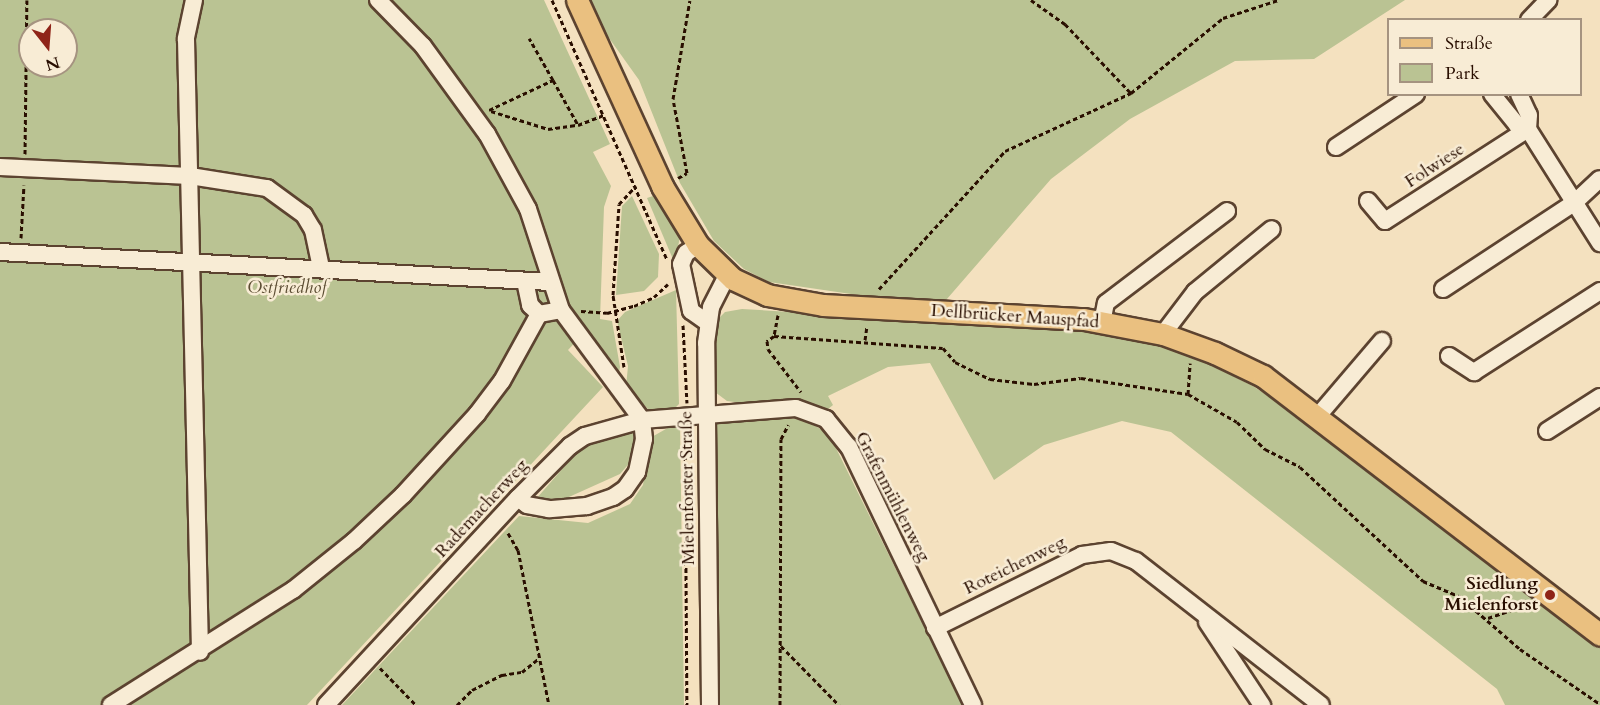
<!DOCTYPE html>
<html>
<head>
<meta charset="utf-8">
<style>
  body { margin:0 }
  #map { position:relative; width:1600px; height:705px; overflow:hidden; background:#f4e1bf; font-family:Cardo,serif }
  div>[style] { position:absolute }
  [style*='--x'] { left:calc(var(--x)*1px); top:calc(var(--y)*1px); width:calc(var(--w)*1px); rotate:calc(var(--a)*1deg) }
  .green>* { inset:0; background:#bac393 }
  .path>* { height:3px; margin-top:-1.5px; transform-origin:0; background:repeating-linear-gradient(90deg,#290e00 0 4.5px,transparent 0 7.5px) }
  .roads { filter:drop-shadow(2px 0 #5c4330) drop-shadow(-2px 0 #5c4330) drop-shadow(0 2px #5c4330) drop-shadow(0 -2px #5c4330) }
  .minor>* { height:16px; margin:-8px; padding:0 8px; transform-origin:8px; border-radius:8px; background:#f8ecd5 }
  .major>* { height:21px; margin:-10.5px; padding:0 10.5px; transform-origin:10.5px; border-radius:10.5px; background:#eac080 }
  .dots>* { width:16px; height:16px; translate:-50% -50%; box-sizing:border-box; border:3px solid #f8ecd5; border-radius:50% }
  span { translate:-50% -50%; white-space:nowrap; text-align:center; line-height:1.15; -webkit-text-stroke:5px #f8ecd5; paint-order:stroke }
  .street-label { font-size:18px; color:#290e00 }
  .park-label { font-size:18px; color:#5c4d33; font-style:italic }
  .poi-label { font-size:18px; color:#290e00; font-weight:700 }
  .right { translate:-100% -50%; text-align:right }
  .legend { position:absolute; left:1387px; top:18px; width:195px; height:78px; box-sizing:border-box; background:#f8ecd5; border:2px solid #a59380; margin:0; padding:8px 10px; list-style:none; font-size:18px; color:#290e00 }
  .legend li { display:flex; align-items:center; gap:12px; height:30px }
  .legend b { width:30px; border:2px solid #a59380 }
  .north { position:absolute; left:18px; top:18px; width:60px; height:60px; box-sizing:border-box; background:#f8ecd5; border:2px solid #a59380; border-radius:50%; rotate:163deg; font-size:16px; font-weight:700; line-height:24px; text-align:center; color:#290e00 }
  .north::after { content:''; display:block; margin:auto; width:21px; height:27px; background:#8f2418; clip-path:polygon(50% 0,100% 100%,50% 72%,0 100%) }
</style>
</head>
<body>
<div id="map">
  <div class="green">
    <i style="clip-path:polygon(evenodd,0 0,544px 0,610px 144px,593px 152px,611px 186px,604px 207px,600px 319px,612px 321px,620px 367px,618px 378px,583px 334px,568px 350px,603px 387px,307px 705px,0 705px,0 0,30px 30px,66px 30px,66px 66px,30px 66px,30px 30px)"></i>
    <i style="clip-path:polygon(589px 0,1405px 0,1314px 59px,1235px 61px,1130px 119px,1051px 179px,940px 307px,769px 282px,744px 269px,714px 241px,680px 183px,639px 80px,604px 31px)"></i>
    <i style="clip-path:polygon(656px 195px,680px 236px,675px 264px,647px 198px)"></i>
    <i style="clip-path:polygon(632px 196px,659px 254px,658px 277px,644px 291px,616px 295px,622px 206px)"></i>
    <i style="clip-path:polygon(676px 290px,679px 404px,673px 410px,651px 412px,626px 387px,628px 366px,617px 321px,625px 312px)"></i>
    <i style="clip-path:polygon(742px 309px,1064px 329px,1145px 340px,1185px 352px,1253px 386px,1287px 409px,1600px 648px,1600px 705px,1505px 705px,1497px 689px,1171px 432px,1122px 421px,1044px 445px,994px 480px,930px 363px,888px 367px,828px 396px,833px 405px,822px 414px,727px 401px,715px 392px,715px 322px,725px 312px)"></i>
    <i style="clip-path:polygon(756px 415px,805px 420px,829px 434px,963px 705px,719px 705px,715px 426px,718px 421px)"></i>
    <i style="clip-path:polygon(680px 421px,684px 705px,342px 705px,519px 516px,588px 523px,630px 504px,643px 485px,650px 438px)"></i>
    <i style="clip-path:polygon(636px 427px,639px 437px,633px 459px,620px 474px,560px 501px,536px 499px,585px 443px)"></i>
  </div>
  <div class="path">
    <i style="--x:552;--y:0;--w:283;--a:66.1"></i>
    <i style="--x:1031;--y:0;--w:42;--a:35.2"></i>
    <i style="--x:1065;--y:24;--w:95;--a:46.3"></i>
    <i style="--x:1131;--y:93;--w:119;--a:-39.2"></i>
    <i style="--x:1223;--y:18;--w:58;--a:-18.1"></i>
    <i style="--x:553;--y:80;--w:51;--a:60.9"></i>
    <i style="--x:489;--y:110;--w:71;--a:-25.1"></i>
    <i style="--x:553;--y:80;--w:48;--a:-119.7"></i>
    <i style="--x:491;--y:111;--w:60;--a:17.5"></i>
    <i style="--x:548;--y:129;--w:30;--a:-8"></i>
    <i style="--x:578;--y:125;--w:28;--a:-21"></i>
    <i style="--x:25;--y:154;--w:154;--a:-89.3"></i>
    <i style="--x:678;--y:178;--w:10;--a:-29"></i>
    <i style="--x:687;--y:173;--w:75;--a:-100.7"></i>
    <i style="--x:673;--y:99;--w:100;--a:-80.3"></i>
    <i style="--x:21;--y:238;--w:53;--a:-86.8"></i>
    <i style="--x:879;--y:289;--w:187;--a:-47.6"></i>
    <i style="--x:1005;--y:151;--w:139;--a:-24.7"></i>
    <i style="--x:581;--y:311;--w:26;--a:4"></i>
    <i style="--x:607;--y:313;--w:28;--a:-15"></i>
    <i style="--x:634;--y:306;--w:22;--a:-24"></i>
    <i style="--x:654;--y:297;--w:19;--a:-43"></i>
    <i style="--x:778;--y:315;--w:21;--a:101"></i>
    <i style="--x:774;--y:336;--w:9;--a:144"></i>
    <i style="--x:767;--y:341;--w:8;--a:83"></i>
    <i style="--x:768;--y:349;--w:54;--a:52.5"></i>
    <i style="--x:683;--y:325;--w:78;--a:87.1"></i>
    <i style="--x:774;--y:336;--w:169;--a:4.1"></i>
    <i style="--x:943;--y:348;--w:18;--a:49"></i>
    <i style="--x:955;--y:362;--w:39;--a:26"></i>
    <i style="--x:990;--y:379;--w:44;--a:6.5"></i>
    <i style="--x:1034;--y:384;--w:47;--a:-7.3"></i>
    <i style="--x:1081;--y:378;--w:108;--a:8.5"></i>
    <i style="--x:1188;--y:394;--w:56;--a:29.7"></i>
    <i style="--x:1237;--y:422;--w:39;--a:44"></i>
    <i style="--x:1265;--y:449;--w:39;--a:27"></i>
    <i style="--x:1300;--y:467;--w:168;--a:42.8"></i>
    <i style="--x:1423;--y:581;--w:39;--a:23"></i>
    <i style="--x:1459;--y:596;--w:81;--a:41"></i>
    <i style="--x:1520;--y:649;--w:97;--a:34.5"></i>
    <i style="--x:865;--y:340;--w:14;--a:-82"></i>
    <i style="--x:624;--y:367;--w:73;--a:-98.7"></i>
    <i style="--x:613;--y:295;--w:91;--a:-86.2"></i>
    <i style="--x:619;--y:204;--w:25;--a:-47"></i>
    <i style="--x:1188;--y:394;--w:31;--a:-86"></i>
    <i style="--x:685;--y:433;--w:272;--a:89.6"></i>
    <i style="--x:508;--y:533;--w:20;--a:60"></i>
    <i style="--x:518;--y:550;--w:158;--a:78.7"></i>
    <i style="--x:1488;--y:618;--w:43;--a:-18.9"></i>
    <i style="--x:781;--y:646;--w:83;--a:45.5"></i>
    <i style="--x:380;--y:668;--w:52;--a:45.8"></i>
    <i style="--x:457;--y:705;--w:21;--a:-45"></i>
    <i style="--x:472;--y:690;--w:34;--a:-27"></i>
    <i style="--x:502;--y:675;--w:20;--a:-9"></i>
    <i style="--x:522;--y:672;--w:22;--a:-39"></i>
    <i style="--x:780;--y:705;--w:266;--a:-89.8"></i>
    <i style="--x:781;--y:439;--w:16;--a:-63"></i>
  </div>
  <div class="roads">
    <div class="minor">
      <i style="--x:194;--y:0;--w:40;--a:102"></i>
      <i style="--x:186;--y:39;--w:613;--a:88.69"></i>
      <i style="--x:378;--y:0;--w:64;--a:45.6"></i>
      <i style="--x:423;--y:46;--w:109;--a:54"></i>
      <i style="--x:487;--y:134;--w:85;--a:61.3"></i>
      <i style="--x:528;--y:209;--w:106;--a:71.9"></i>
      <i style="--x:561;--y:310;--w:137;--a:53.6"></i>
      <i style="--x:642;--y:420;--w:19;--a:84"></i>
      <i style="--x:644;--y:439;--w:34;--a:102"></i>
      <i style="--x:637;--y:472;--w:21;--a:125"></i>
      <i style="--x:625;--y:489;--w:14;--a:146"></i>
      <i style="--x:613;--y:497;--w:28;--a:161"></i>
      <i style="--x:587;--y:506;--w:38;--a:175"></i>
      <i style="--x:549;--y:509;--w:22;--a:-170"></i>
      <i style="--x:527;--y:505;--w:11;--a:-142"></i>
      <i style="--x:1529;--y:20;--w:28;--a:-46"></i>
      <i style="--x:1492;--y:94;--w:40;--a:51"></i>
      <i style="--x:1517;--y:125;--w:12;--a:20"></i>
      <i style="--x:1528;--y:129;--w:135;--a:57.7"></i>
      <i style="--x:1519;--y:94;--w:23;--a:65"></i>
      <i style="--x:1529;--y:115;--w:14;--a:94"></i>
      <i style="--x:1336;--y:147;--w:96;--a:-33.5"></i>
      <i style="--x:0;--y:167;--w:190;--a:2.7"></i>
      <i style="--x:190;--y:176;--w:78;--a:8.9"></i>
      <i style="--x:267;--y:188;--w:46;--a:36.1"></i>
      <i style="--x:304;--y:215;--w:17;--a:59"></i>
      <i style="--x:313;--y:230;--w:39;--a:78"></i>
      <i style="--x:1368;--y:201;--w:26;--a:50"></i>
      <i style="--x:1385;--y:221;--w:170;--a:-32.8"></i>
      <i style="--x:698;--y:245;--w:14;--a:146"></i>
      <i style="--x:686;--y:253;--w:12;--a:114"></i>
      <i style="--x:681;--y:264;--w:48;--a:78"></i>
      <i style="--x:691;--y:311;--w:19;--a:35"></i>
      <i style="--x:0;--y:252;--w:551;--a:3.12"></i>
      <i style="--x:525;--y:281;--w:25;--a:78"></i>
      <i style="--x:530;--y:305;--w:13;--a:45"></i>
      <i style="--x:1443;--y:289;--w:157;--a:-33.3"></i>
      <i style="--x:1574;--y:203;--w:35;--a:-43"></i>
      <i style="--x:1102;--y:323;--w:20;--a:-79"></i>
      <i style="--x:1106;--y:303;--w:152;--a:-37.2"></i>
      <i style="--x:1163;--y:334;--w:53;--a:-52.7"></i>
      <i style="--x:1195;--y:292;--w:99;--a:-39.3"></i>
      <i style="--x:1449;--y:356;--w:30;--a:33"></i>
      <i style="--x:1474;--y:372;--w:150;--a:-32.7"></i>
      <i style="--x:1317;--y:417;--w:100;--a:-49.5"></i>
      <i style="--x:1547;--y:431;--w:63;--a:-32.7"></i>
      <i style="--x:1207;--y:622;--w:100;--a:56.5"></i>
      <i style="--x:935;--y:628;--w:164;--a:-26.4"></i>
      <i style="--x:1082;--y:555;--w:29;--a:-8"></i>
      <i style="--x:1111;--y:551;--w:27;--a:22"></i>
      <i style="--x:1136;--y:561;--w:234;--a:37.9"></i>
      <i style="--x:111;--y:705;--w:215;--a:-32.3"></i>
      <i style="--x:293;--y:590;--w:78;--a:-38.8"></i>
      <i style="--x:354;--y:541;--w:67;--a:-43.2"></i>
      <i style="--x:403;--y:495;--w:110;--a:-47.6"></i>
      <i style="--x:477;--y:414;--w:41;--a:-52.9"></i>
      <i style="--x:502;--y:381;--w:77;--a:-61.1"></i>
      <i style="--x:539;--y:314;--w:22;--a:-10"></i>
      <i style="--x:326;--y:705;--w:282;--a:-47.2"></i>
      <i style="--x:518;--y:498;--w:74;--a:-45"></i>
      <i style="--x:570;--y:446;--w:18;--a:-34"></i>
      <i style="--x:585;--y:436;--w:59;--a:-15.7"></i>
      <i style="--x:642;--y:420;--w:154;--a:-4.5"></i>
      <i style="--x:796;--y:408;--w:32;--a:20"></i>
      <i style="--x:826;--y:419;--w:36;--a:51"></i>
      <i style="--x:849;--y:447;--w:286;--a:64.3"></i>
      <i style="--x:710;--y:705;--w:362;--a:-90.6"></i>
      <i style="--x:706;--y:343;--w:36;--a:-82"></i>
      <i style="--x:711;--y:307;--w:36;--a:-63"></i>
    </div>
    <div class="major">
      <i style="--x:577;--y:0;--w:205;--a:65.4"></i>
      <i style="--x:662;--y:186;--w:69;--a:58.6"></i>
      <i style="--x:698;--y:245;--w:49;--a:44.2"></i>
      <i style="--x:733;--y:279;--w:38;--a:25"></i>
      <i style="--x:767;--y:295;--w:57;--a:10.1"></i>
      <i style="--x:823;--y:305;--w:261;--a:3.1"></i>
      <i style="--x:1084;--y:319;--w:80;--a:10.8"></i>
      <i style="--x:1163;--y:334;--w:55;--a:20.1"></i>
      <i style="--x:1215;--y:353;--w:53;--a:25.6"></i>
      <i style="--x:1263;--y:376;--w:425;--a:37.5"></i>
    </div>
  </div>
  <div class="dots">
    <i style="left:1550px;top:595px;background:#8f2418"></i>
  </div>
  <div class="street-label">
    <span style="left:1435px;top:166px;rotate:-33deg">Folwiese</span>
    <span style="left:1015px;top:317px;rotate:4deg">Dellbrücker Mauspfad</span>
    <span style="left:688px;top:488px;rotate:-91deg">Mielenforster Straße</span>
    <span style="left:892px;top:497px;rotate:63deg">Grafenmühlenweg</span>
    <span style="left:482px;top:509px;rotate:-47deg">Rademacherweg</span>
    <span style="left:1015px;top:566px;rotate:-26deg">Roteichenweg</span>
  </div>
  <div class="park-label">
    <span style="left:287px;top:288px">Ostfriedhof</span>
  </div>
  <div class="poi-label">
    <span class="right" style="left:1538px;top:595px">Siedlung<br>Mielenforst</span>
  </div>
  <ul class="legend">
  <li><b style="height:8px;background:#eac080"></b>Straße</li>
  <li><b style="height:16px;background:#bac393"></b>Park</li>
  </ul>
  <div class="north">N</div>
</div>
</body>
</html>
